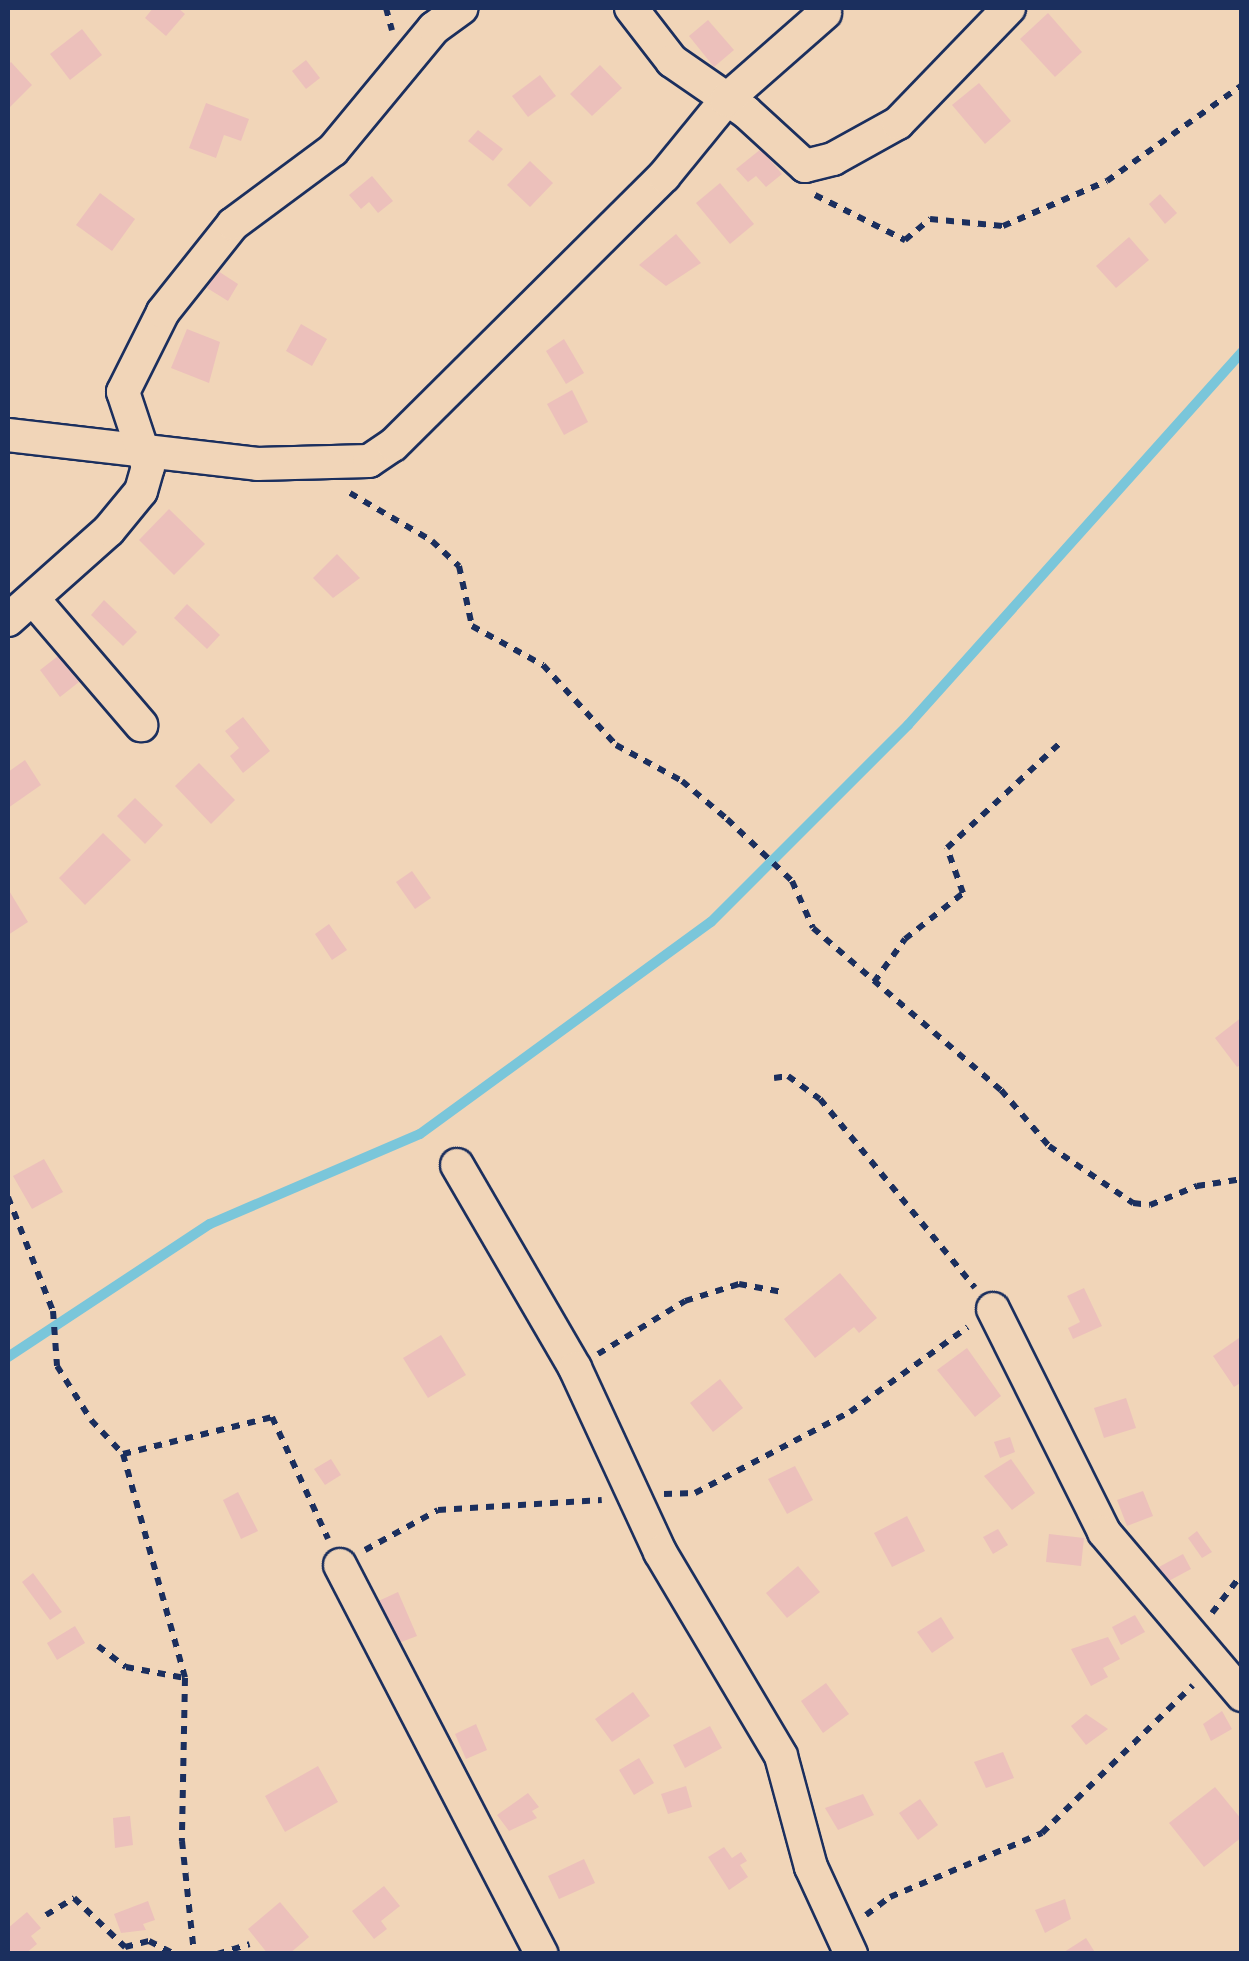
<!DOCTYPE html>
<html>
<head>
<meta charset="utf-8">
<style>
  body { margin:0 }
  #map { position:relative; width:1249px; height:1961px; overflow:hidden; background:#f1d5b8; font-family:"Patrick Hand",sans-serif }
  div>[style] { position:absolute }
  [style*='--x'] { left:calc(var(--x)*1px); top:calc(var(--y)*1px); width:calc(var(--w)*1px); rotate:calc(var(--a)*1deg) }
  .stream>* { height:10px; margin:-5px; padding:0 5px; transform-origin:5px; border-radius:5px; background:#7ac6da }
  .building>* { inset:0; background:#ecc0bb }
  .path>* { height:6px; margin-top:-3px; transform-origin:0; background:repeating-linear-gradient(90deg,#1b2f5e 0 8px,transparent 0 16px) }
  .roads { filter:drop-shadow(2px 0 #1b2f5e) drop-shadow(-2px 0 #1b2f5e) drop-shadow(0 2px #1b2f5e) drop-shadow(0 -2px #1b2f5e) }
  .minor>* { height:32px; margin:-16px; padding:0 16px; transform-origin:16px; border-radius:16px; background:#f1d5b8 }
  span { translate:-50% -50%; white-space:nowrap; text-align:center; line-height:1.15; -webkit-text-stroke:9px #f1d5b8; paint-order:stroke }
  .frame { position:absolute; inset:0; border:10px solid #1b2f5e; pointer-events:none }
</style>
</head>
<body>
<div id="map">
  <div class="stream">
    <i style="--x:8;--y:1357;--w:242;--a:-33.4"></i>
    <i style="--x:210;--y:1224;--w:228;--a:-23.2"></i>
    <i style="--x:420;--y:1134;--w:360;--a:-36.1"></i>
    <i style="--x:711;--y:922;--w:279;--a:-45"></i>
    <i style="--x:908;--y:725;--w:501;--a:-48.16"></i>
  </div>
  <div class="building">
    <i style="clip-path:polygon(153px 8px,178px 8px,185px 14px,166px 36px,145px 18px)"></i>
    <i style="clip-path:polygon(1048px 13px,1082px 52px,1055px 77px,1020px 39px)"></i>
    <i style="clip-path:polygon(708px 20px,734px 50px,714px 67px,689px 36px)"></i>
    <i style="clip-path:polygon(82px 29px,102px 55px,70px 80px,50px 54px)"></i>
    <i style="clip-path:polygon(306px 60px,320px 78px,306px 89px,292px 71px)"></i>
    <i style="clip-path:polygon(11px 62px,32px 85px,8px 109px,8px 65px)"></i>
    <i style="clip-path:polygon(600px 65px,622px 88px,592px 116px,570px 94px)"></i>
    <i style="clip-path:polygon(540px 75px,556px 96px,528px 117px,512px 96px)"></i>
    <i style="clip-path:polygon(979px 83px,1011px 121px,985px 144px,952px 105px)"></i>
    <i style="clip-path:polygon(206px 103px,249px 119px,241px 141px,224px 135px,216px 158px,189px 148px)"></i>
    <i style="clip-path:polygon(478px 130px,503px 149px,493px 161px,468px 141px)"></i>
    <i style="clip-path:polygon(761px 149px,782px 174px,766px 187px,756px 176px,748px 182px,736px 169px)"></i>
    <i style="clip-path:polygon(530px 161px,553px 183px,530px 207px,507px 185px)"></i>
    <i style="clip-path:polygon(372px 176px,393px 201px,378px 213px,369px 202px,361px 209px,349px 195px)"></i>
    <i style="clip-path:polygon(720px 183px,754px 224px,730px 244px,696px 203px)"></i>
    <i style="clip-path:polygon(100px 193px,135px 219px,112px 251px,76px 225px)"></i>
    <i style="clip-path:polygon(1160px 194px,1177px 213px,1165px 224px,1149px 204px)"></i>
    <i style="clip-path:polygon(676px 234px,701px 263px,666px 286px,639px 265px)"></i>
    <i style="clip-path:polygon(1129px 237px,1149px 260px,1116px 288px,1096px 266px)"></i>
    <i style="clip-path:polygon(218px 271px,238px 284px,228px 301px,207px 288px)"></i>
    <i style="clip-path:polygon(301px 324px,327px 339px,312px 366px,286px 351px)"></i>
    <i style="clip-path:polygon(187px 329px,220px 342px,209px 383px,171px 368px)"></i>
    <i style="clip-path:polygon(564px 339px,584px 373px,566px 384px,546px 351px)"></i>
    <i style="clip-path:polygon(572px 390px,588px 422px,564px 435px,547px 404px)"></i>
    <i style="clip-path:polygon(169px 509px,205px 544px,174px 575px,139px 540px)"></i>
    <i style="clip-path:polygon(337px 554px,360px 578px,333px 598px,313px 578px)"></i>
    <i style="clip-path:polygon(104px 600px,137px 632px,123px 646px,91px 615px)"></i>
    <i style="clip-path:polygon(187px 604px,220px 635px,207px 649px,174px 618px)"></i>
    <i style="clip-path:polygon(58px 656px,79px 682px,60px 697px,40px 670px)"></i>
    <i style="clip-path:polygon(243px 717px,270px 751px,243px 773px,230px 756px,239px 748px,225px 731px)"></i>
    <i style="clip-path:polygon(25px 760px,41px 785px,8px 808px,8px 772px)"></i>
    <i style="clip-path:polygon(199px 763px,235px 800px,211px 824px,175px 786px)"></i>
    <i style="clip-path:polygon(135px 798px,163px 825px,145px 844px,117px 816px)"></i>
    <i style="clip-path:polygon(103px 833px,131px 860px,85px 905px,59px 878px)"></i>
    <i style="clip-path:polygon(412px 871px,431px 898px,415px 909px,396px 882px)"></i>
    <i style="clip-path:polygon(8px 889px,28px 922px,8px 935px)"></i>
    <i style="clip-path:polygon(329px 924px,347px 950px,332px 960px,315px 934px)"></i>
    <i style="clip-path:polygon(1242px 1017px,1242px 1064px,1237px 1067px,1215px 1038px)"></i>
    <i style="clip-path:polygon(44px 1159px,63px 1192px,32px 1209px,13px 1176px)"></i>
    <i style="clip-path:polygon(840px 1273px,877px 1318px,859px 1333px,854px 1327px,815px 1358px,784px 1319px)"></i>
    <i style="clip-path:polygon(1084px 1288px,1102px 1326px,1073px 1339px,1068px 1328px,1080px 1322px,1067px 1296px)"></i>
    <i style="clip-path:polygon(441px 1335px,466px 1375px,428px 1398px,403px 1358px)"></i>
    <i style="clip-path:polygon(1239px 1338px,1242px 1382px,1234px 1387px,1213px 1356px)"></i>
    <i style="clip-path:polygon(967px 1348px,1001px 1396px,975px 1417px,937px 1370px)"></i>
    <i style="clip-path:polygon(720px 1379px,743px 1408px,713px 1432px,690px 1403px)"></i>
    <i style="clip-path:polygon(1126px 1398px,1136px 1428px,1104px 1438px,1094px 1408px)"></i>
    <i style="clip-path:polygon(1010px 1437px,1015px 1452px,1000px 1458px,994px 1442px)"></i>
    <i style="clip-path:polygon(331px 1459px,341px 1475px,325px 1485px,314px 1469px)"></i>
    <i style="clip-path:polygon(1011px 1459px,1035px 1493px,1012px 1510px,984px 1476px)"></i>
    <i style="clip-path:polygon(795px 1466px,813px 1500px,787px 1514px,768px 1479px)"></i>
    <i style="clip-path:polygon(1143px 1491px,1153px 1516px,1127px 1526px,1117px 1500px)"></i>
    <i style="clip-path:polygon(238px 1492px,258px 1531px,241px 1539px,223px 1500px)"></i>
    <i style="clip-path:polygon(907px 1516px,925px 1551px,892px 1567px,874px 1533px)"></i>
    <i style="clip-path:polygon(998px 1529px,1008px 1545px,993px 1554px,983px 1537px)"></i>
    <i style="clip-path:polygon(1197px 1531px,1212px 1552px,1202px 1558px,1188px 1538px)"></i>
    <i style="clip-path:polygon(1049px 1534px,1084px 1538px,1081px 1566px,1046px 1562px)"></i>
    <i style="clip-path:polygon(1183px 1554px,1191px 1569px,1165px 1583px,1157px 1568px)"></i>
    <i style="clip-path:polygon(798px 1566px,820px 1592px,787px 1618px,766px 1593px)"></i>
    <i style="clip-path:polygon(33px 1573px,62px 1612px,50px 1620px,22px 1582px)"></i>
    <i style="clip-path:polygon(398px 1592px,417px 1636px,391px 1646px,372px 1604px)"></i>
    <i style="clip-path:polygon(1135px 1615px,1145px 1632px,1121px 1645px,1112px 1627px)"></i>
    <i style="clip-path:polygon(941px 1617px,954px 1638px,932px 1653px,917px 1632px)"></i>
    <i style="clip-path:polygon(75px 1626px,85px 1643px,57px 1660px,47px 1643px)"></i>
    <i style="clip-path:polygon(1108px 1637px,1120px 1659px,1103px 1668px,1108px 1677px,1091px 1686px,1071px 1649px)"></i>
    <i style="clip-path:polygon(826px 1683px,849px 1714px,823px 1733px,801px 1701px)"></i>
    <i style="clip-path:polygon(633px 1692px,650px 1716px,612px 1742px,595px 1719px)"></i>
    <i style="clip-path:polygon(1222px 1711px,1232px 1729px,1211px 1741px,1203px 1724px)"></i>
    <i style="clip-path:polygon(1086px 1714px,1108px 1729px,1086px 1745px,1071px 1726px)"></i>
    <i style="clip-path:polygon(476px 1724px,487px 1750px,466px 1759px,455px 1734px)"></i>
    <i style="clip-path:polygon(710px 1726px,722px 1748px,685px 1768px,673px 1745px)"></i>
    <i style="clip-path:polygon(1003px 1752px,1014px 1778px,986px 1788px,974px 1762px)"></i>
    <i style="clip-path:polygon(639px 1758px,654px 1783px,634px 1795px,619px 1770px)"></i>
    <i style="clip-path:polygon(318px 1766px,338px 1802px,285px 1832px,265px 1796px)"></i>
    <i style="clip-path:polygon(686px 1786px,692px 1807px,668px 1814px,661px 1794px)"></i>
    <i style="clip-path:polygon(1215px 1787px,1242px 1820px,1242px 1837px,1204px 1867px,1169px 1823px)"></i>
    <i style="clip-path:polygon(528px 1793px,539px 1807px,532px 1811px,537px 1818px,509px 1831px,497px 1815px)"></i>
    <i style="clip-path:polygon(863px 1794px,874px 1815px,838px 1830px,825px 1808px)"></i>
    <i style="clip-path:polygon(920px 1799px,938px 1825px,918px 1840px,899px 1813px)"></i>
    <i style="clip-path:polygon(130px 1816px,133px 1845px,115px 1848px,113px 1818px)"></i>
    <i style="clip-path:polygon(724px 1847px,732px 1858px,741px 1852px,747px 1861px,740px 1865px,748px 1877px,729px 1890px,708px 1857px)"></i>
    <i style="clip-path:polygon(584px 1859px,595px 1883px,559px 1899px,548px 1876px)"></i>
    <i style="clip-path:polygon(384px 1886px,400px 1906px,381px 1921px,387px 1929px,374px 1939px,352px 1911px)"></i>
    <i style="clip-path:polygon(1065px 1899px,1071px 1919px,1045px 1933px,1035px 1910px)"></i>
    <i style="clip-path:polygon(148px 1901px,155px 1920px,143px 1924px,146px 1930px,121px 1933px,114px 1914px)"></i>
    <i style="clip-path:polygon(280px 1902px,309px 1937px,289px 1954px,268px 1954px,248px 1929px)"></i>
    <i style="clip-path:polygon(27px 1912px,41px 1928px,31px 1936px,37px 1944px,25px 1954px,8px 1954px,8px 1928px)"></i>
    <i style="clip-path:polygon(1086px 1938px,1096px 1954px,1061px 1954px)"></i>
  </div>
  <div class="path">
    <i style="--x:386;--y:8;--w:23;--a:75"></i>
    <i style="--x:815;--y:195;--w:101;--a:26.6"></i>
    <i style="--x:905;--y:240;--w:33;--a:-40"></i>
    <i style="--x:930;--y:219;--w:73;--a:5.5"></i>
    <i style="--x:1003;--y:226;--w:113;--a:-23.4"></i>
    <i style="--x:1107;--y:181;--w:166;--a:-35.4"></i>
    <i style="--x:350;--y:493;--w:95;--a:30.3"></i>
    <i style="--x:432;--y:541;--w:37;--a:43"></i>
    <i style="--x:459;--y:566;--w:61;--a:77.8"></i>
    <i style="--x:472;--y:626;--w:81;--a:28.8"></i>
    <i style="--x:543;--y:665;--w:108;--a:47.6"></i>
    <i style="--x:616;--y:745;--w:75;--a:28.6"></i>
    <i style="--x:682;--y:781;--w:59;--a:40.2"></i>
    <i style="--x:727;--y:819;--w:90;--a:43.6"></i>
    <i style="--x:792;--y:881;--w:51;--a:65.9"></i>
    <i style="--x:813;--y:928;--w:248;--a:40.8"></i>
    <i style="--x:1001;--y:1090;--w:74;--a:49.4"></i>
    <i style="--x:1049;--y:1146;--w:102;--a:34.2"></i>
    <i style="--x:1133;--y:1203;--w:17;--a:7"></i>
    <i style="--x:1150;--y:1205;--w:51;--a:-22"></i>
    <i style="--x:1197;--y:1186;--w:46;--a:-8.8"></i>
    <i style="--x:874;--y:982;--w:53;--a:-54.2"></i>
    <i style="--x:905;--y:939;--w:74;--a:-38.4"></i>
    <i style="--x:963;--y:893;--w:48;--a:-109.6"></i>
    <i style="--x:947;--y:848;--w:153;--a:-42.9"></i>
    <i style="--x:774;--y:1078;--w:14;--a:-8"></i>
    <i style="--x:788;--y:1076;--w:39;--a:36"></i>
    <i style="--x:820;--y:1099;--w:244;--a:50.6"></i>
    <i style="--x:8;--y:1197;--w:123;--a:68.5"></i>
    <i style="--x:53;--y:1311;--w:55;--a:85.8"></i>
    <i style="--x:57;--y:1366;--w:64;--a:57.8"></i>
    <i style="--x:91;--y:1420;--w:47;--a:46.7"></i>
    <i style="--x:123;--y:1454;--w:232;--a:74.5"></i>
    <i style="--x:185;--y:1678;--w:163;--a:91.1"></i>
    <i style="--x:182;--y:1841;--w:114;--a:83.9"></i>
    <i style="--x:598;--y:1354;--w:102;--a:-31.3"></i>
    <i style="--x:685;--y:1301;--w:57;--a:-17.5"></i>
    <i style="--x:739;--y:1284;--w:44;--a:10.5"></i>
    <i style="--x:123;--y:1454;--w:154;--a:-13.9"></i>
    <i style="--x:272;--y:1417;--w:134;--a:65.3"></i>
    <i style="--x:664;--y:1494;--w:31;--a:-2"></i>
    <i style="--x:695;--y:1493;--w:175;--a:-27.6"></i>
    <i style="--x:850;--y:1412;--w:145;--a:-35.8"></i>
    <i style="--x:365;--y:1550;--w:83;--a:-28.7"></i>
    <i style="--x:438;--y:1510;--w:164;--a:-3.5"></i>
    <i style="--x:1212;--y:1613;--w:49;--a:-52.4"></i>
    <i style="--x:98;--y:1646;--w:35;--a:37"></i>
    <i style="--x:126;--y:1667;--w:60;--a:10.6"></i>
    <i style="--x:46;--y:1915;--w:33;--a:-31"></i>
    <i style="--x:74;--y:1898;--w:71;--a:43.9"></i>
    <i style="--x:125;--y:1947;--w:25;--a:-14"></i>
    <i style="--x:149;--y:1941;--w:29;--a:27"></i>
    <i style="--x:866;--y:1915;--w:30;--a:-37"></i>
    <i style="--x:890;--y:1897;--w:165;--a:-22.8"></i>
    <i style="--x:1042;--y:1833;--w:211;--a:-44.4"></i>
    <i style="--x:217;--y:1954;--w:34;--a:-17"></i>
  </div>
  <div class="roads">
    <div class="minor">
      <i style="--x:631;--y:8;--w:67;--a:52.3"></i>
      <i style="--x:672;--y:61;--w:90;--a:34.6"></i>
      <i style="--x:746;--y:112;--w:80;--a:42.5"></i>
      <i style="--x:805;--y:166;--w:29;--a:-14"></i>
      <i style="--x:833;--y:159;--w:74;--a:-29"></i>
      <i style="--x:898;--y:123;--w:160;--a:-46"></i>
      <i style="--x:8;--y:435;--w:251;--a:6.6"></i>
      <i style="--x:257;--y:464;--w:112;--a:-1.5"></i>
      <i style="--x:369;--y:461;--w:29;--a:-34"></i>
      <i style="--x:393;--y:445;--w:382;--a:-44.8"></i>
      <i style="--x:664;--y:176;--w:98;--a:-50.8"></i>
      <i style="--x:726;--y:100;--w:132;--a:-41.3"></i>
      <i style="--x:34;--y:600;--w:165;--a:49.4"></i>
      <i style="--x:8;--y:620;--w:135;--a:-41.7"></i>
      <i style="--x:109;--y:530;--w:50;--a:-50.6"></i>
      <i style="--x:141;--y:491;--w:25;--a:-74"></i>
      <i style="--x:148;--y:467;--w:79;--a:-108.4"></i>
      <i style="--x:123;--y:392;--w:89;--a:-63.4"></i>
      <i style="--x:163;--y:312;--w:112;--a:-51.5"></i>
      <i style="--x:233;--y:224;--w:124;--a:-36.5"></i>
      <i style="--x:333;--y:150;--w:158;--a:-50.4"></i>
      <i style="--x:434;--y:28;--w:34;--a:-36"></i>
      <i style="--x:457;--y:1165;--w:235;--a:59.8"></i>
      <i style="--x:575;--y:1368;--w:203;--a:65.2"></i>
      <i style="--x:660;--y:1552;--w:237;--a:59.3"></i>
      <i style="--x:781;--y:1756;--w:115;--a:74.9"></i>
      <i style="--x:811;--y:1867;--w:96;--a:65.3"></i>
      <i style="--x:993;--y:1309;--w:249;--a:63.5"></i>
      <i style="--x:1104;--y:1532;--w:214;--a:49.7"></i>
      <i style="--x:340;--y:1565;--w:438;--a:62.6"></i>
    </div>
  </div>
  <div class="frame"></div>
</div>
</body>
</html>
